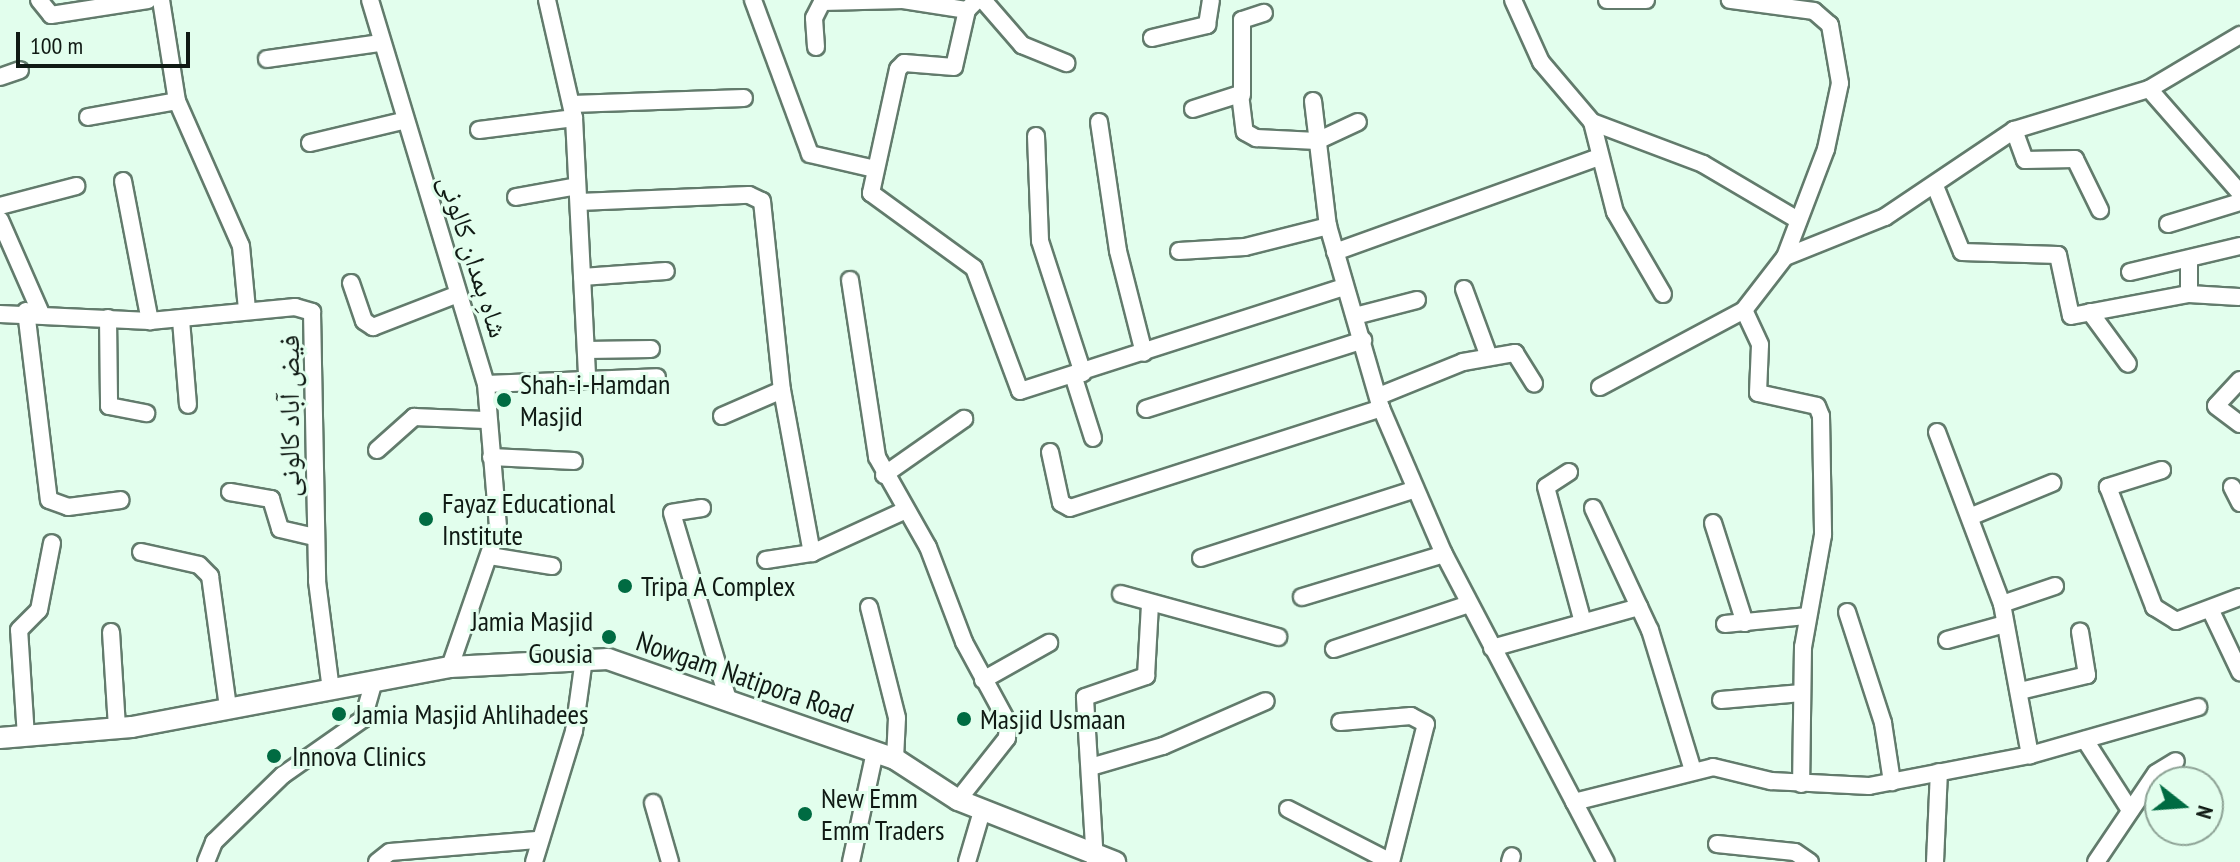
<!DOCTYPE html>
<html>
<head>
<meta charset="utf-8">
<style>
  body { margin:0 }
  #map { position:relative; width:2240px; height:862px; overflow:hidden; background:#e2feed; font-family:"PT Sans Narrow","Noto Naskh Arabic",sans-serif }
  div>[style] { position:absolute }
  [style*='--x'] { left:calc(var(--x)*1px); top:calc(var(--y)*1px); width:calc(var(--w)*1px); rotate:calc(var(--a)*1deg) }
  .roads { filter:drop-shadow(2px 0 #627b6c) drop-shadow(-2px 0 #627b6c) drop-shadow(0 2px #627b6c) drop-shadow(0 -2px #627b6c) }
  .minor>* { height:16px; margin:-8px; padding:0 8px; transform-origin:8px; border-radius:8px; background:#fff }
  .major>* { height:20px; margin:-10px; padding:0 10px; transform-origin:10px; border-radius:10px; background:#fff }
  .dots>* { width:22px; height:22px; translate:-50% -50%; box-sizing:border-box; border:4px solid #e2feed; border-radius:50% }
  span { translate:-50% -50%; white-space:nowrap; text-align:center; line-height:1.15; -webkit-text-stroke:6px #e2feed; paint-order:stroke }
  .street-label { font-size:28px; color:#101a14 }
  .poi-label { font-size:28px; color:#101a14 }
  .left { translate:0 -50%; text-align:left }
  .right { translate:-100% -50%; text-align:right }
  .north { position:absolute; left:2144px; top:766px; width:80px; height:80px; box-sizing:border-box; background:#e2feed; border:2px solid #8ea396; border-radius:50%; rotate:107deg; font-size:22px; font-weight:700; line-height:32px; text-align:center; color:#101a14 }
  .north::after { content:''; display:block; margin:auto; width:28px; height:36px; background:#006b42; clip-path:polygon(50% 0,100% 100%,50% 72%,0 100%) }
  .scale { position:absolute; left:16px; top:32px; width:174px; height:36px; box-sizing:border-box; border:4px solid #101a14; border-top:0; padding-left:10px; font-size:24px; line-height:28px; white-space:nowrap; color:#101a14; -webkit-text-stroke:6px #e2feed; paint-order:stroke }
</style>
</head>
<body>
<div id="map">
  <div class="roads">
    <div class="minor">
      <i style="--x:39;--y:0;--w:19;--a:51"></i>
      <i style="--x:51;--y:15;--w:98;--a:-8.8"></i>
      <i style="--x:161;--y:0;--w:102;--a:81"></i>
      <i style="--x:177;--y:101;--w:158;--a:66.2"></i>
      <i style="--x:241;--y:246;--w:64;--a:84.6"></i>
      <i style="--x:370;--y:0;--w:401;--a:73.2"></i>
      <i style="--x:486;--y:384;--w:144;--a:85.2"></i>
      <i style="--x:498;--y:528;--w:147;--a:109.1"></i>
      <i style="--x:547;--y:0;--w:121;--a:77.1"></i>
      <i style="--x:574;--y:118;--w:260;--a:87.1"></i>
      <i style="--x:753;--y:0;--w:164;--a:69.7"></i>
      <i style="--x:810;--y:154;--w:67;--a:13"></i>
      <i style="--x:977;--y:0;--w:14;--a:135"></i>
      <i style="--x:967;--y:10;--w:58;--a:102.8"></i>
      <i style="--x:954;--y:67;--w:50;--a:-175.4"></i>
      <i style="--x:904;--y:63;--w:8;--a:135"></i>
      <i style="--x:898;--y:69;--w:127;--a:102.3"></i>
      <i style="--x:871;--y:193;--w:127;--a:36.1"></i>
      <i style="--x:974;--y:268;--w:131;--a:69.5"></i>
      <i style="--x:1020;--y:391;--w:339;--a:-17.8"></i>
      <i style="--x:983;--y:0;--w:60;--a:49.1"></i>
      <i style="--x:1022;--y:45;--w:48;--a:22.2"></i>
      <i style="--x:1513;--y:0;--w:68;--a:65.7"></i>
      <i style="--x:1541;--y:62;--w:79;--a:49.6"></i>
      <i style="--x:1592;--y:122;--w:119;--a:20.7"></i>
      <i style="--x:1703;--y:164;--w:108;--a:30.6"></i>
      <i style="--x:1607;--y:0;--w:39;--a:0"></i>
      <i style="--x:1152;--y:38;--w:57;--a:-13.3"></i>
      <i style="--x:1207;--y:25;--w:25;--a:-81"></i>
      <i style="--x:816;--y:47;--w:29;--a:-94"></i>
      <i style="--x:814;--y:18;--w:18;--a:-63"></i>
      <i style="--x:822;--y:2;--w:81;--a:-1.4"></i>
      <i style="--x:903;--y:0;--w:65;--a:8.9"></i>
      <i style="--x:267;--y:59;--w:114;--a:-8.1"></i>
      <i style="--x:0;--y:77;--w:21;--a:-19"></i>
      <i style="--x:2149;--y:89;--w:138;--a:48.8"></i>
      <i style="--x:1242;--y:95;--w:75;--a:-90"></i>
      <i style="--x:1242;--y:20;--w:23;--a:-18"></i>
      <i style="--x:1313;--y:101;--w:126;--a:83.2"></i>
      <i style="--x:1328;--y:226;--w:190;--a:73.8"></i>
      <i style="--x:1381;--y:408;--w:159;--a:66.7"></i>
      <i style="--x:1444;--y:554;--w:348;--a:62.3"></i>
      <i style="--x:572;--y:104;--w:172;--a:-2"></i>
      <i style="--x:1193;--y:109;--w:49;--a:-17.7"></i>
      <i style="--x:1240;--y:94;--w:38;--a:83"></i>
      <i style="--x:1245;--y:132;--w:13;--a:29"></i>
      <i style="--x:1256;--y:138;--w:61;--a:2.8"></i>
      <i style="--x:1317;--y:141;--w:45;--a:-24.9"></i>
      <i style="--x:88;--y:117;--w:90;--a:-10.2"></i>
      <i style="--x:1099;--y:122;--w:130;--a:81.6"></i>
      <i style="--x:1118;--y:251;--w:105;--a:75.7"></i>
      <i style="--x:1592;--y:122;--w:93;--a:75.7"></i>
      <i style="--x:1615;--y:212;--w:95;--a:59.7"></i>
      <i style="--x:479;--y:130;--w:96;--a:-7.2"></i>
      <i style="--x:2014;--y:130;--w:32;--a:70"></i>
      <i style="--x:2025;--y:160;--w:50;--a:-1.1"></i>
      <i style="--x:2075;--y:159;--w:57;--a:63.9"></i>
      <i style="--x:1036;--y:136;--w:105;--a:87.8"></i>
      <i style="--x:1040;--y:241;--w:139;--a:72"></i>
      <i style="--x:310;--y:143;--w:95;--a:-13.4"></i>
      <i style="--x:123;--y:181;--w:143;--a:79.1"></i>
      <i style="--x:1935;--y:186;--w:71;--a:67.8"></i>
      <i style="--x:1962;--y:252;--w:96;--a:1.8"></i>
      <i style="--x:2058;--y:255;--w:62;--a:78"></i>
      <i style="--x:2071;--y:316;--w:120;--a:-10.6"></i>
      <i style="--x:2189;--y:294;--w:50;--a:3.4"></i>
      <i style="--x:516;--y:197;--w:62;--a:-10.2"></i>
      <i style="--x:579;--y:202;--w:170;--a:-2.4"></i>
      <i style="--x:749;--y:195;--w:14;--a:25"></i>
      <i style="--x:762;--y:201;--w:190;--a:84"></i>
      <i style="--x:782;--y:390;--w:166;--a:79.6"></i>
      <i style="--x:0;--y:206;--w:79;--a:-14.7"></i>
      <i style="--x:0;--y:220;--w:99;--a:66.3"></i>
      <i style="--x:2168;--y:224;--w:75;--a:-17"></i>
      <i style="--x:1179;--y:251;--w:66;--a:-3.5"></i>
      <i style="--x:1245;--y:247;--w:86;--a:-14.2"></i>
      <i style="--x:1335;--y:252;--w:277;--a:-19.8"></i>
      <i style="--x:1785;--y:257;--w:108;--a:-21.8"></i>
      <i style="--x:1885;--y:217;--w:156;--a:-34"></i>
      <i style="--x:2014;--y:130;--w:141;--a:-16.9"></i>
      <i style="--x:2149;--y:89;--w:106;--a:-30.7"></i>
      <i style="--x:2130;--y:272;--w:113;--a:-13.3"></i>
      <i style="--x:582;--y:277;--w:84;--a:-4.1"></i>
      <i style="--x:850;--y:280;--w:179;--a:81.3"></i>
      <i style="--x:877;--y:457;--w:103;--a:60.5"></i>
      <i style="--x:928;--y:547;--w:102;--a:69.2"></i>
      <i style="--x:964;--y:642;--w:92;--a:61.5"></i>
      <i style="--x:1008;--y:723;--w:15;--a:94"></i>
      <i style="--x:1007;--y:738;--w:79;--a:128.3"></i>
      <i style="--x:351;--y:283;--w:40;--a:71.1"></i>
      <i style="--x:364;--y:321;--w:11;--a:34"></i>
      <i style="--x:373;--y:327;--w:91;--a:-21.2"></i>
      <i style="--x:1464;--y:289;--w:72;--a:69.8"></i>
      <i style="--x:2189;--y:294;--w:33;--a:-90"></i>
      <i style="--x:1744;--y:310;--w:38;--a:65"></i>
      <i style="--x:1760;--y:345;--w:48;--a:92.4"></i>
      <i style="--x:1758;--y:393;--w:60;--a:12.4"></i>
      <i style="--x:1817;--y:406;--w:11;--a:68"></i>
      <i style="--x:1821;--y:416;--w:119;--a:89"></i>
      <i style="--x:1823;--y:535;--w:114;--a:100.1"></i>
      <i style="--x:1803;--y:647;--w:137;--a:90.8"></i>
      <i style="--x:26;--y:311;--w:190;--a:83.1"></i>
      <i style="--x:49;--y:500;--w:20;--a:20"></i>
      <i style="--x:68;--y:507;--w:53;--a:-7.5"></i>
      <i style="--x:2090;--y:312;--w:64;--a:53.8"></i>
      <i style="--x:0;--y:314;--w:150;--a:2.7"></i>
      <i style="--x:150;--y:321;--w:146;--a:-5.5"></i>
      <i style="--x:295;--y:307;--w:18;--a:16"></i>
      <i style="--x:312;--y:312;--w:269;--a:88.9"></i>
      <i style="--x:317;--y:581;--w:111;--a:82.7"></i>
      <i style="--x:1355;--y:316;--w:64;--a:-14.5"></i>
      <i style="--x:108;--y:318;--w:88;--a:89.3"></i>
      <i style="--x:109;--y:406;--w:38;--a:11"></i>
      <i style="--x:181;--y:320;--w:85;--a:85.3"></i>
      <i style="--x:586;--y:350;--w:65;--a:-0.9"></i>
      <i style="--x:1073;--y:375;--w:66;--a:72.4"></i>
      <i style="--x:2240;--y:380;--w:35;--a:133"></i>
      <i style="--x:2216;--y:406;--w:30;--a:37"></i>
      <i style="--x:486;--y:384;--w:171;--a:-2.3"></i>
      <i style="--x:1600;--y:387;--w:163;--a:-28.1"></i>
      <i style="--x:1744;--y:310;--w:67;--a:-52.3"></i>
      <i style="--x:1785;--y:257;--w:116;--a:-69.2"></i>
      <i style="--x:1826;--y:149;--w:67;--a:-78"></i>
      <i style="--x:1840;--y:83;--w:59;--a:-99.8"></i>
      <i style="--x:1830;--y:25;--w:21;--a:-139"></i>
      <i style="--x:1814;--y:11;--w:85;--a:-172.5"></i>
      <i style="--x:1379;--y:396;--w:91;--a:-22"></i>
      <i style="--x:1463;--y:362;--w:53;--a:-9.8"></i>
      <i style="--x:1515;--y:353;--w:36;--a:58"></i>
      <i style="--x:1146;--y:409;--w:228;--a:-17.6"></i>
      <i style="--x:722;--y:416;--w:65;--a:-23.4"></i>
      <i style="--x:1937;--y:432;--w:184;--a:69.3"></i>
      <i style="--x:2002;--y:604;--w:154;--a:79.5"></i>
      <i style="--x:377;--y:450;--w:50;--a:-41.7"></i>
      <i style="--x:414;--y:417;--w:71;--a:2.4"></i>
      <i style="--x:1050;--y:452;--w:52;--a:77.8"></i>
      <i style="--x:1061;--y:503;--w:10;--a:29"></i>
      <i style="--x:1070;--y:508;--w:327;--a:-17.8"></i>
      <i style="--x:491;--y:457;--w:83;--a:2.8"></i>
      <i style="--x:2162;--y:470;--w:57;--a:162.5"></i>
      <i style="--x:2108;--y:487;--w:129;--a:69"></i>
      <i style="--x:2154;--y:607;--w:26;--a:32"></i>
      <i style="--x:2176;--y:621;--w:68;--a:-20.6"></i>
      <i style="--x:1569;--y:472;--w:27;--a:147"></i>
      <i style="--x:1546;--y:487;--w:140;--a:74.7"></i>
      <i style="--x:884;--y:475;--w:98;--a:-35"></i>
      <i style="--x:2232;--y:487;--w:18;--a:63"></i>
      <i style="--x:230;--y:492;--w:42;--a:9.7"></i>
      <i style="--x:271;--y:499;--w:31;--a:73"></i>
      <i style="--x:280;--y:529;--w:36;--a:13"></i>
      <i style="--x:702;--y:508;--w:30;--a:171"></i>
      <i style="--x:672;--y:513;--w:198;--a:73.3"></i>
      <i style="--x:1593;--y:508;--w:135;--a:65"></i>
      <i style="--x:1650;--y:630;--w:147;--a:73"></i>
      <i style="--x:1972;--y:516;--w:87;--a:-22.4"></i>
      <i style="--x:1713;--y:523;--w:105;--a:72.3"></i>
      <i style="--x:141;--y:552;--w:59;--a:12.6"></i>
      <i style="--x:199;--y:565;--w:16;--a:45"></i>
      <i style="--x:210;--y:576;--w:133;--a:82.2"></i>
      <i style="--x:490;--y:556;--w:63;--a:9.2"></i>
      <i style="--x:1201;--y:558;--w:223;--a:-17.8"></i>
      <i style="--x:766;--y:560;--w:47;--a:-8.7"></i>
      <i style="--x:812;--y:553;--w:103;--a:-24.6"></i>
      <i style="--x:1121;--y:594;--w:163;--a:15.3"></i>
      <i style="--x:1302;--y:597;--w:148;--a:-16.8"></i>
      <i style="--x:2002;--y:604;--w:56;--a:-18.8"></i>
      <i style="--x:869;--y:607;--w:114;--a:75.8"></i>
      <i style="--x:897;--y:718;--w:41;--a:92.8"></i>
      <i style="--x:2211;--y:611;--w:68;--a:64.6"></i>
      <i style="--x:1847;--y:612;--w:117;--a:72"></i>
      <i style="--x:1883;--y:723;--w:60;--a:81.3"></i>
      <i style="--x:1725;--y:624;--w:81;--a:-5.6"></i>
      <i style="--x:111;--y:632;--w:96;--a:86.4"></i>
      <i style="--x:1947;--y:640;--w:60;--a:-15.4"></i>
      <i style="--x:1492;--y:648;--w:153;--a:-15.6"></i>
      <i style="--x:1334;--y:649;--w:142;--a:-18.4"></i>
      <i style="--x:983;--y:680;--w:76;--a:-29.3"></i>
      <i style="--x:2020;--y:691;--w:69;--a:-13.4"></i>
      <i style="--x:2087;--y:675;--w:44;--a:-99.2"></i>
      <i style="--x:1721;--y:700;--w:81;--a:-4.9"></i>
      <i style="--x:26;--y:737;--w:107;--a:-93.7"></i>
      <i style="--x:19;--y:630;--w:28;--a:-45"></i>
      <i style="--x:39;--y:610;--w:68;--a:-79"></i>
      <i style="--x:2085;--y:740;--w:83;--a:57.3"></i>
      <i style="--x:1094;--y:766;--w:72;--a:-16.2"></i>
      <i style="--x:1163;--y:746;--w:112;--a:-23.6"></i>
      <i style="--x:1574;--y:802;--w:143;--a:-14.1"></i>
      <i style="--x:1713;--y:767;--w:60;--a:13.6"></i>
      <i style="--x:1771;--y:781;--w:98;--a:2.9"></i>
      <i style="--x:1869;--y:786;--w:164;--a:-10.9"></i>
      <i style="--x:2030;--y:755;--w:175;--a:-15.9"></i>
      <i style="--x:653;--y:803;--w:61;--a:73.9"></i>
      <i style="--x:1288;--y:809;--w:116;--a:27.2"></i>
      <i style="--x:1391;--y:862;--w:142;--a:-75.8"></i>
      <i style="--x:1426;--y:724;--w:17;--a:-152"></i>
      <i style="--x:1411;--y:716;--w:71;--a:175.2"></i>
      <i style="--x:1717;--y:844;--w:78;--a:5.9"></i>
      <i style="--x:1795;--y:852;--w:18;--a:34"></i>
      <i style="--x:206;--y:862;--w:22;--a:-68"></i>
      <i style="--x:214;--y:842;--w:96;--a:-44.2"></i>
      <i style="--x:283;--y:775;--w:98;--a:-35"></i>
      <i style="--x:363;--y:719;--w:37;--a:-74"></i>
      <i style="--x:377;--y:862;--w:16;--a:-38"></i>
      <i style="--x:390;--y:852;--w:147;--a:-4.7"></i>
      <i style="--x:534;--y:862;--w:137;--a:-73"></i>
      <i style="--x:574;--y:731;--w:73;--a:-82.1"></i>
      <i style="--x:851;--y:862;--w:113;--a:-77.7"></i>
      <i style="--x:967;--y:862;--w:53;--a:-73.6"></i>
      <i style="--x:1095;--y:862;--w:165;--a:-93.5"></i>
      <i style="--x:1085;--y:697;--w:65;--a:-19"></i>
      <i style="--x:1146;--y:676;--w:72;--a:-86.8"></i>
      <i style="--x:1510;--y:862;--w:6;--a:-72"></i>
      <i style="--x:1935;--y:862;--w:90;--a:-87.5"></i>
      <i style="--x:2096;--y:862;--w:107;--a:-56"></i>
      <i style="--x:2156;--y:773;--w:23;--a:-31"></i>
    </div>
    <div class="major">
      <i style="--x:0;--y:738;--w:132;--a:-4.8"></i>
      <i style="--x:132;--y:727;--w:324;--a:-10.7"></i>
      <i style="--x:450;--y:667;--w:158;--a:-2.9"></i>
      <i style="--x:608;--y:659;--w:304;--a:19.2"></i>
      <i style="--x:895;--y:759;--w:75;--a:33.1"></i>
      <i style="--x:958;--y:800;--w:169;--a:21.5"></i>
    </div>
  </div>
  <div class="dots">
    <i style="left:504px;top:400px;background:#006b42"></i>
    <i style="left:426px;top:519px;background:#006b42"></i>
    <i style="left:625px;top:586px;background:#006b42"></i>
    <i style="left:609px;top:637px;background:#006b42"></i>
    <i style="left:339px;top:714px;background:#006b42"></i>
    <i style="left:964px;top:719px;background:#006b42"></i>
    <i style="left:274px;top:756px;background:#006b42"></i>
    <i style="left:805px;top:814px;background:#006b42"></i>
  </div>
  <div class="street-label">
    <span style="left:474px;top:256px;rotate:72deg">شاہِ ہمدان کالونی</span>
    <span style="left:289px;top:416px;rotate:-90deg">فیض آباد کالونی</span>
    <span style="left:745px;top:677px;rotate:19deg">Nowgam Natipora Road</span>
  </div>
  <div class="poi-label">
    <span class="left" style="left:520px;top:400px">Shah-i-Hamdan<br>Masjid</span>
    <span class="left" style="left:442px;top:519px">Fayaz Educational<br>Institute</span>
    <span class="left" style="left:641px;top:586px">Tripa A Complex</span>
    <span class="right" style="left:593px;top:637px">Jamia Masjid<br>Gousia</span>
    <span class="left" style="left:355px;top:714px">Jamia Masjid Ahlihadees</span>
    <span class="left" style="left:980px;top:719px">Masjid Usmaan</span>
    <span class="left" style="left:292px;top:756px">Innova Clinics</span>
    <span class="left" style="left:821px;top:814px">New Emm<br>Emm Traders</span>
  </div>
  <div class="north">N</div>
  <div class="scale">100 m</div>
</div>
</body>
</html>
